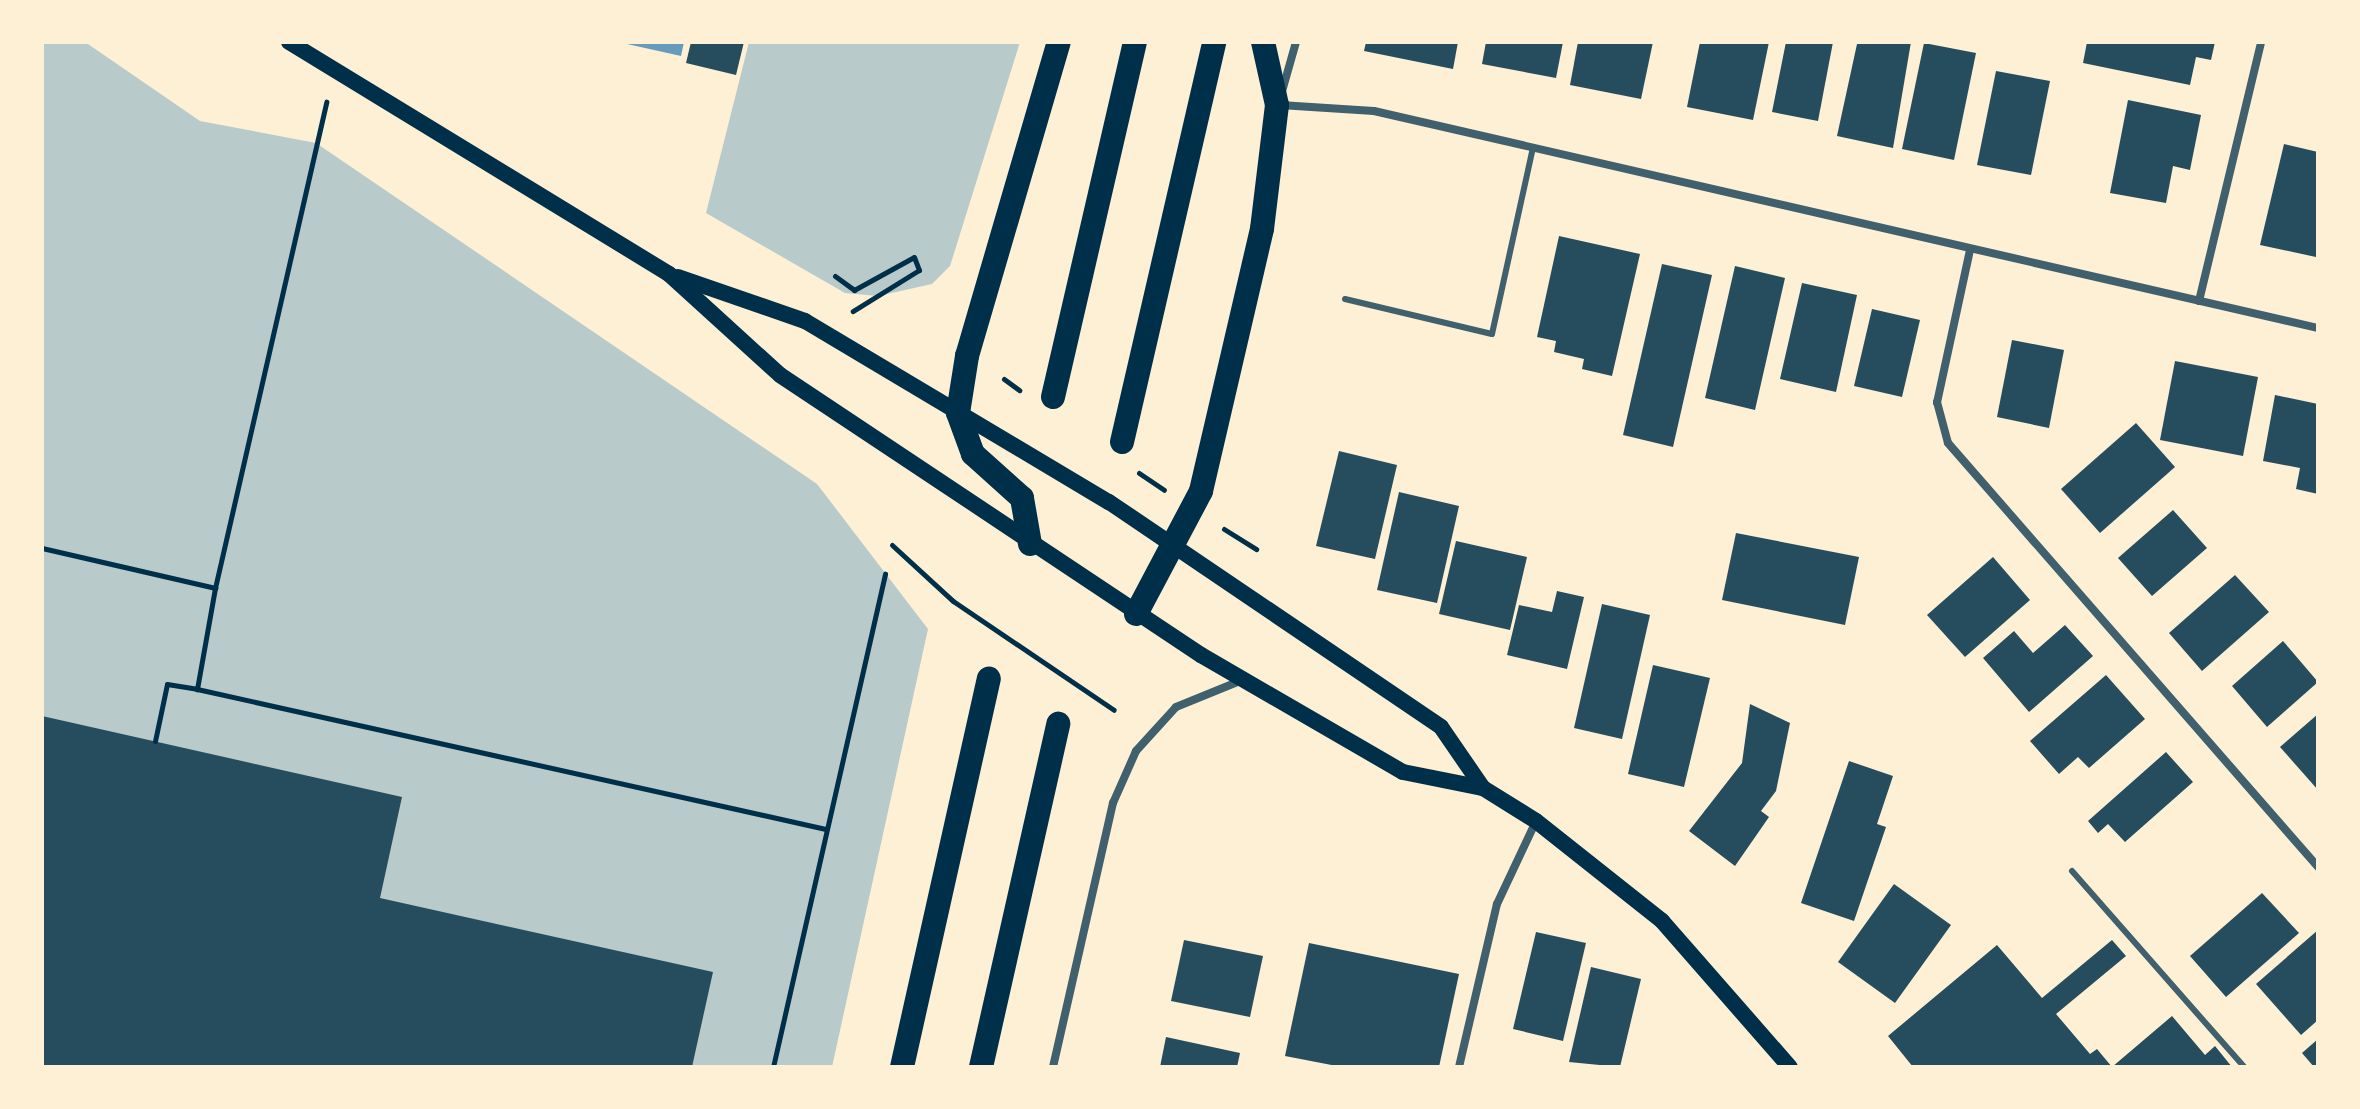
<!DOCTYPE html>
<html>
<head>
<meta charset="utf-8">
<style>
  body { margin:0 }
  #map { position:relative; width:2360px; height:1109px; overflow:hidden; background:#fdf0d5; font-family:Manrope,sans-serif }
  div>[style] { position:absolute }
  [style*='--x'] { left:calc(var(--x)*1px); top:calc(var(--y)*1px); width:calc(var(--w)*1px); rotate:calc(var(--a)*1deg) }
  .green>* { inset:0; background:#b9caca }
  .water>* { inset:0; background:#669bbc }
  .building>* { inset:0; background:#264d5e }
  .path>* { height:5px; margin:-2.5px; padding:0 2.5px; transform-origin:2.5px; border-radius:2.5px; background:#003049 }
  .service>* { height:6px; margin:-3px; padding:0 3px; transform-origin:3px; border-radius:3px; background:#3f606c }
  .minor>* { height:8px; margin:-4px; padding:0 4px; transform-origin:4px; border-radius:4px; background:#3f606c }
  .secondary>* { height:16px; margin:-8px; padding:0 8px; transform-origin:8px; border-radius:8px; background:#003049 }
  .motorway>* { height:24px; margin:-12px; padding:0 12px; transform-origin:12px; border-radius:12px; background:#003049 }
  span { translate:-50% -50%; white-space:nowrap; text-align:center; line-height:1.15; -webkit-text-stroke:6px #fdf0d5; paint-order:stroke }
  .frame { position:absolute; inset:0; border:44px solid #fdf0d5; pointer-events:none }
</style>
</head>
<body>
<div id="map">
  <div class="green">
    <i style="clip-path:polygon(42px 42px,85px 42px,200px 121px,316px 143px,817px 484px,928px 629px,832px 1067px,42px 1067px)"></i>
    <i style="clip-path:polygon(749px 42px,1020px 42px,950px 266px,932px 284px,878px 296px,845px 293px,706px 213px)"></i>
  </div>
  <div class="water">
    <i style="clip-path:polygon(618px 42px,684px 42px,681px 56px)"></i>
  </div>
  <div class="building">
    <i style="clip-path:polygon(691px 42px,744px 42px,736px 75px,686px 63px)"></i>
    <i style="clip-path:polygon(1366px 42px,1458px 42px,1453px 69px,1364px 51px)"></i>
    <i style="clip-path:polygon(1486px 42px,1563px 42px,1556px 78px,1482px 64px)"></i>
    <i style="clip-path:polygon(1578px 42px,1653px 42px,1641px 99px,1570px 85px)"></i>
    <i style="clip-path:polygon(1700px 42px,1769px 42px,1753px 120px,1687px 107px)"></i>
    <i style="clip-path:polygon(1786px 42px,1833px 42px,1818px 121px,1772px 112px)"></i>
    <i style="clip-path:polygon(1875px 42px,1911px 42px,1893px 148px,1837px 136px,1857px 44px)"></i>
    <i style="clip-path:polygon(2087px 42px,2215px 42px,2211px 60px,2196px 57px,2190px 85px,2083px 63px)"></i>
    <i style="clip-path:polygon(1924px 43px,1976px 53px,1954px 160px,1902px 149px)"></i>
    <i style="clip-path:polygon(1996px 71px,2050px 81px,2031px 175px,1977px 165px)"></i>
    <i style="clip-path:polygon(2128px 100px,2201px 115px,2190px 170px,2173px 166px,2166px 203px,2110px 193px)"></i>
    <i style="clip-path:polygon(2284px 144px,2318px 152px,2316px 257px,2260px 245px)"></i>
    <i style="clip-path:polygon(1559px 236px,1640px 254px,1612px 376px,1582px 369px,1584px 359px,1554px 352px,1556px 341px,1537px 337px)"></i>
    <i style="clip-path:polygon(1662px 264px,1712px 275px,1673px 447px,1623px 435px)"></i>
    <i style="clip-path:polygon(1735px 266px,1785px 278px,1755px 410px,1705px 398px)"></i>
    <i style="clip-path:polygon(1802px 283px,1857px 295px,1836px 392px,1780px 379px)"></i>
    <i style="clip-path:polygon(1872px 309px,1920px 320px,1902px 397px,1854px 386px)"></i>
    <i style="clip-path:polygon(2012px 340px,2064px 350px,2049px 428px,1997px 417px)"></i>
    <i style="clip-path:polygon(2175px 361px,2258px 377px,2243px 456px,2160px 440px)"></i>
    <i style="clip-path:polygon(2275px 395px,2318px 404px,2318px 494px,2296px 489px,2300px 468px,2263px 461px)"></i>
    <i style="clip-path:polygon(2136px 423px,2175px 467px,2100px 533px,2061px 489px)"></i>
    <i style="clip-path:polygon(1339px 451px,1397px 465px,1375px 559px,1316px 546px)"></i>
    <i style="clip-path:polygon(1399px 492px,1459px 506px,1437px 603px,1377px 590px)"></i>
    <i style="clip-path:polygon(2173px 510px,2207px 548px,2152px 596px,2118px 558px)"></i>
    <i style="clip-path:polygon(1736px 533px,1859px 557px,1845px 625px,1722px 600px)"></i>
    <i style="clip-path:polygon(1456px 541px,1527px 557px,1510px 630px,1439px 614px)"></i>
    <i style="clip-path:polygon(1993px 557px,2030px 600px,1965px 657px,1927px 615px)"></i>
    <i style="clip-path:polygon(2235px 575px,2269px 612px,2202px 671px,2169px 633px)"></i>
    <i style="clip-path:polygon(1557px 591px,1584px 597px,1567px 669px,1507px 655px,1519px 605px,1552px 612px)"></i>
    <i style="clip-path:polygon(1602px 604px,1650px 615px,1622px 739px,1574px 728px)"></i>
    <i style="clip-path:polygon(2065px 625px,2093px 656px,2029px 712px,1983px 658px,2014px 631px,2033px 653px)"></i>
    <i style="clip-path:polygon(2283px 641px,2318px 682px,2267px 727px,2232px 686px)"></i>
    <i style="clip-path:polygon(1653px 665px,1710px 678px,1684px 787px,1628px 774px)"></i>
    <i style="clip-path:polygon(2106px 675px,2145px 719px,2089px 768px,2078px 757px,2059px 774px,2030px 741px)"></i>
    <i style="clip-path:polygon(1750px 704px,1790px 723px,1776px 791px,1761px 811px,1769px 817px,1735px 866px,1689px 831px,1742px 763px)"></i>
    <i style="clip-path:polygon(2318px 714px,2318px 790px,2280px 747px)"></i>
    <i style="clip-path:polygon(42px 716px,402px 797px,380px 898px,713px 972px,692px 1067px,42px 1067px)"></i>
    <i style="clip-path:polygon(2166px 752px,2193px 782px,2125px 842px,2108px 824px,2098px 833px,2088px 821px)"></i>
    <i style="clip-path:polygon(1849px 761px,1893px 776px,1877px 824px,1886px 827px,1854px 921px,1801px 903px)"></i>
    <i style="clip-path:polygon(1894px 884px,1951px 925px,1895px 1003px,1838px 962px)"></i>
    <i style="clip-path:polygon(2262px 893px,2299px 933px,2226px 997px,2190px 956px)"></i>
    <i style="clip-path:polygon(2318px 930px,2318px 1020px,2301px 1035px,2256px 984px)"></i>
    <i style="clip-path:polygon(1536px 932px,1586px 943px,1563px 1041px,1513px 1029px)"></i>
    <i style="clip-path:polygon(1184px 940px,1263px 956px,1250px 1017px,1171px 1001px)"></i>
    <i style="clip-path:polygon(2112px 940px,2126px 956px,2056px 1014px,2090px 1054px,2097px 1049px,2112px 1067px,2172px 1016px,2205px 1055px,2215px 1046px,2232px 1067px,1913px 1067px,1888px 1036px,1997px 945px,2042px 998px)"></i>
    <i style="clip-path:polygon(1309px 943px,1459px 974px,1439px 1067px,1342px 1067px,1285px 1056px)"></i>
    <i style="clip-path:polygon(1591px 967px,1641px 979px,1620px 1067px,1569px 1062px)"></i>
    <i style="clip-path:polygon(1166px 1037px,1240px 1053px,1237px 1067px,1160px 1067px)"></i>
    <i style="clip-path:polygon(2318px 1039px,2318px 1067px,2314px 1067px,2302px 1053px)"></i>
  </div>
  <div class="path">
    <i style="--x:835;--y:276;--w:24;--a:36"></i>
    <i style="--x:854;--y:290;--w:68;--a:-28.8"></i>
    <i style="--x:914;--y:257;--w:14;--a:69"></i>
    <i style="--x:919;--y:270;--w:78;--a:148.2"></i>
    <i style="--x:1004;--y:379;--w:19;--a:36"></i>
    <i style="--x:1139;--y:473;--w:30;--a:34"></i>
    <i style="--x:1224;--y:529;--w:38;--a:32"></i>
    <i style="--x:892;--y:545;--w:83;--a:42.6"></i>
    <i style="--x:953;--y:601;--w:194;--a:34.1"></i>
    <i style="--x:42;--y:548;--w:178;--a:13"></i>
    <i style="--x:215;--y:588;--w:103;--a:100.1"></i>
    <i style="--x:197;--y:689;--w:644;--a:12.55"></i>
    <i style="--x:215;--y:588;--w:499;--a:-77.1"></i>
    <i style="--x:155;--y:741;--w:58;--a:-78.1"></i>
    <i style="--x:167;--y:684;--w:30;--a:9"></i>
    <i style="--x:773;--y:1067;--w:506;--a:-77.2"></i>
  </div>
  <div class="service">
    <i style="--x:1345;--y:299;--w:151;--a:13.4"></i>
    <i style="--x:1492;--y:334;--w:191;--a:-77.6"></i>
    <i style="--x:2072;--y:871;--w:261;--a:48.7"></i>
  </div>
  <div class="minor">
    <i style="--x:1281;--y:95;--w:55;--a:-74.2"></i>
    <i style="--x:1280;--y:105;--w:94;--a:3.7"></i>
    <i style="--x:1374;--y:111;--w:969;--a:12.95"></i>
    <i style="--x:1970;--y:250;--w:156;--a:102.2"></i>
    <i style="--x:1937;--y:402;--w:42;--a:75"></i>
    <i style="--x:1948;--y:443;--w:563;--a:48.89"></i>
    <i style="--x:2199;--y:301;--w:266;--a:-76.5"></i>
    <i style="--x:1053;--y:1067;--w:271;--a:-77.2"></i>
    <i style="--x:1113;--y:803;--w:57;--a:-66.1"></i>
    <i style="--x:1136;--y:751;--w:59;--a:-47.7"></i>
    <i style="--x:1176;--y:707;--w:71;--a:-22.2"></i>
    <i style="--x:1459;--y:1067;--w:167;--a:-76.9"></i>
    <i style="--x:1497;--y:904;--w:92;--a:-64.8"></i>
  </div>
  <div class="secondary">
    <i style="--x:289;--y:42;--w:445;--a:31.4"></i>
    <i style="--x:669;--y:274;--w:150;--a:42.3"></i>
    <i style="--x:780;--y:375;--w:506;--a:33.63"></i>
    <i style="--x:1201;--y:655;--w:233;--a:30.1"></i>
    <i style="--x:1403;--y:772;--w:82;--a:11.3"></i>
    <i style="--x:1483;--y:788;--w:62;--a:31.9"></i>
    <i style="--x:1536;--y:821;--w:161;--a:38.4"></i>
    <i style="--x:1662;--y:921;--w:194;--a:48.8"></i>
    <i style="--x:678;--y:277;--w:134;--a:19.1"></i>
    <i style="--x:805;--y:321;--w:354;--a:30.8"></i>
    <i style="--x:1109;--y:502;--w:401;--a:34.1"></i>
    <i style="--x:1441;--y:727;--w:74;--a:55.5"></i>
  </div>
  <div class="motorway">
    <i style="--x:1053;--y:397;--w:364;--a:-77"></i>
    <i style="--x:1122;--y:442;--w:410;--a:-77"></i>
    <i style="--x:1030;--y:544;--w:47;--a:-99.9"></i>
    <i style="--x:1022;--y:498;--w:66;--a:-138.1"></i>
    <i style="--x:973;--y:454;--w:44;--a:-110.1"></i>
    <i style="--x:958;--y:413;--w:58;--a:-81"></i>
    <i style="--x:967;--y:356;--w:327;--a:-73.7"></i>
    <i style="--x:1136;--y:614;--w:139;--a:-62.1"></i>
    <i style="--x:1201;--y:491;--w:269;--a:-76.9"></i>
    <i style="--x:1262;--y:229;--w:125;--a:-83.1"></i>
    <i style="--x:1277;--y:105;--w:65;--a:-102.5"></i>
    <i style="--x:902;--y:1067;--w:398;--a:-77.4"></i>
    <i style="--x:981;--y:1067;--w:352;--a:-77.3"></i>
  </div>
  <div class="frame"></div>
</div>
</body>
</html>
